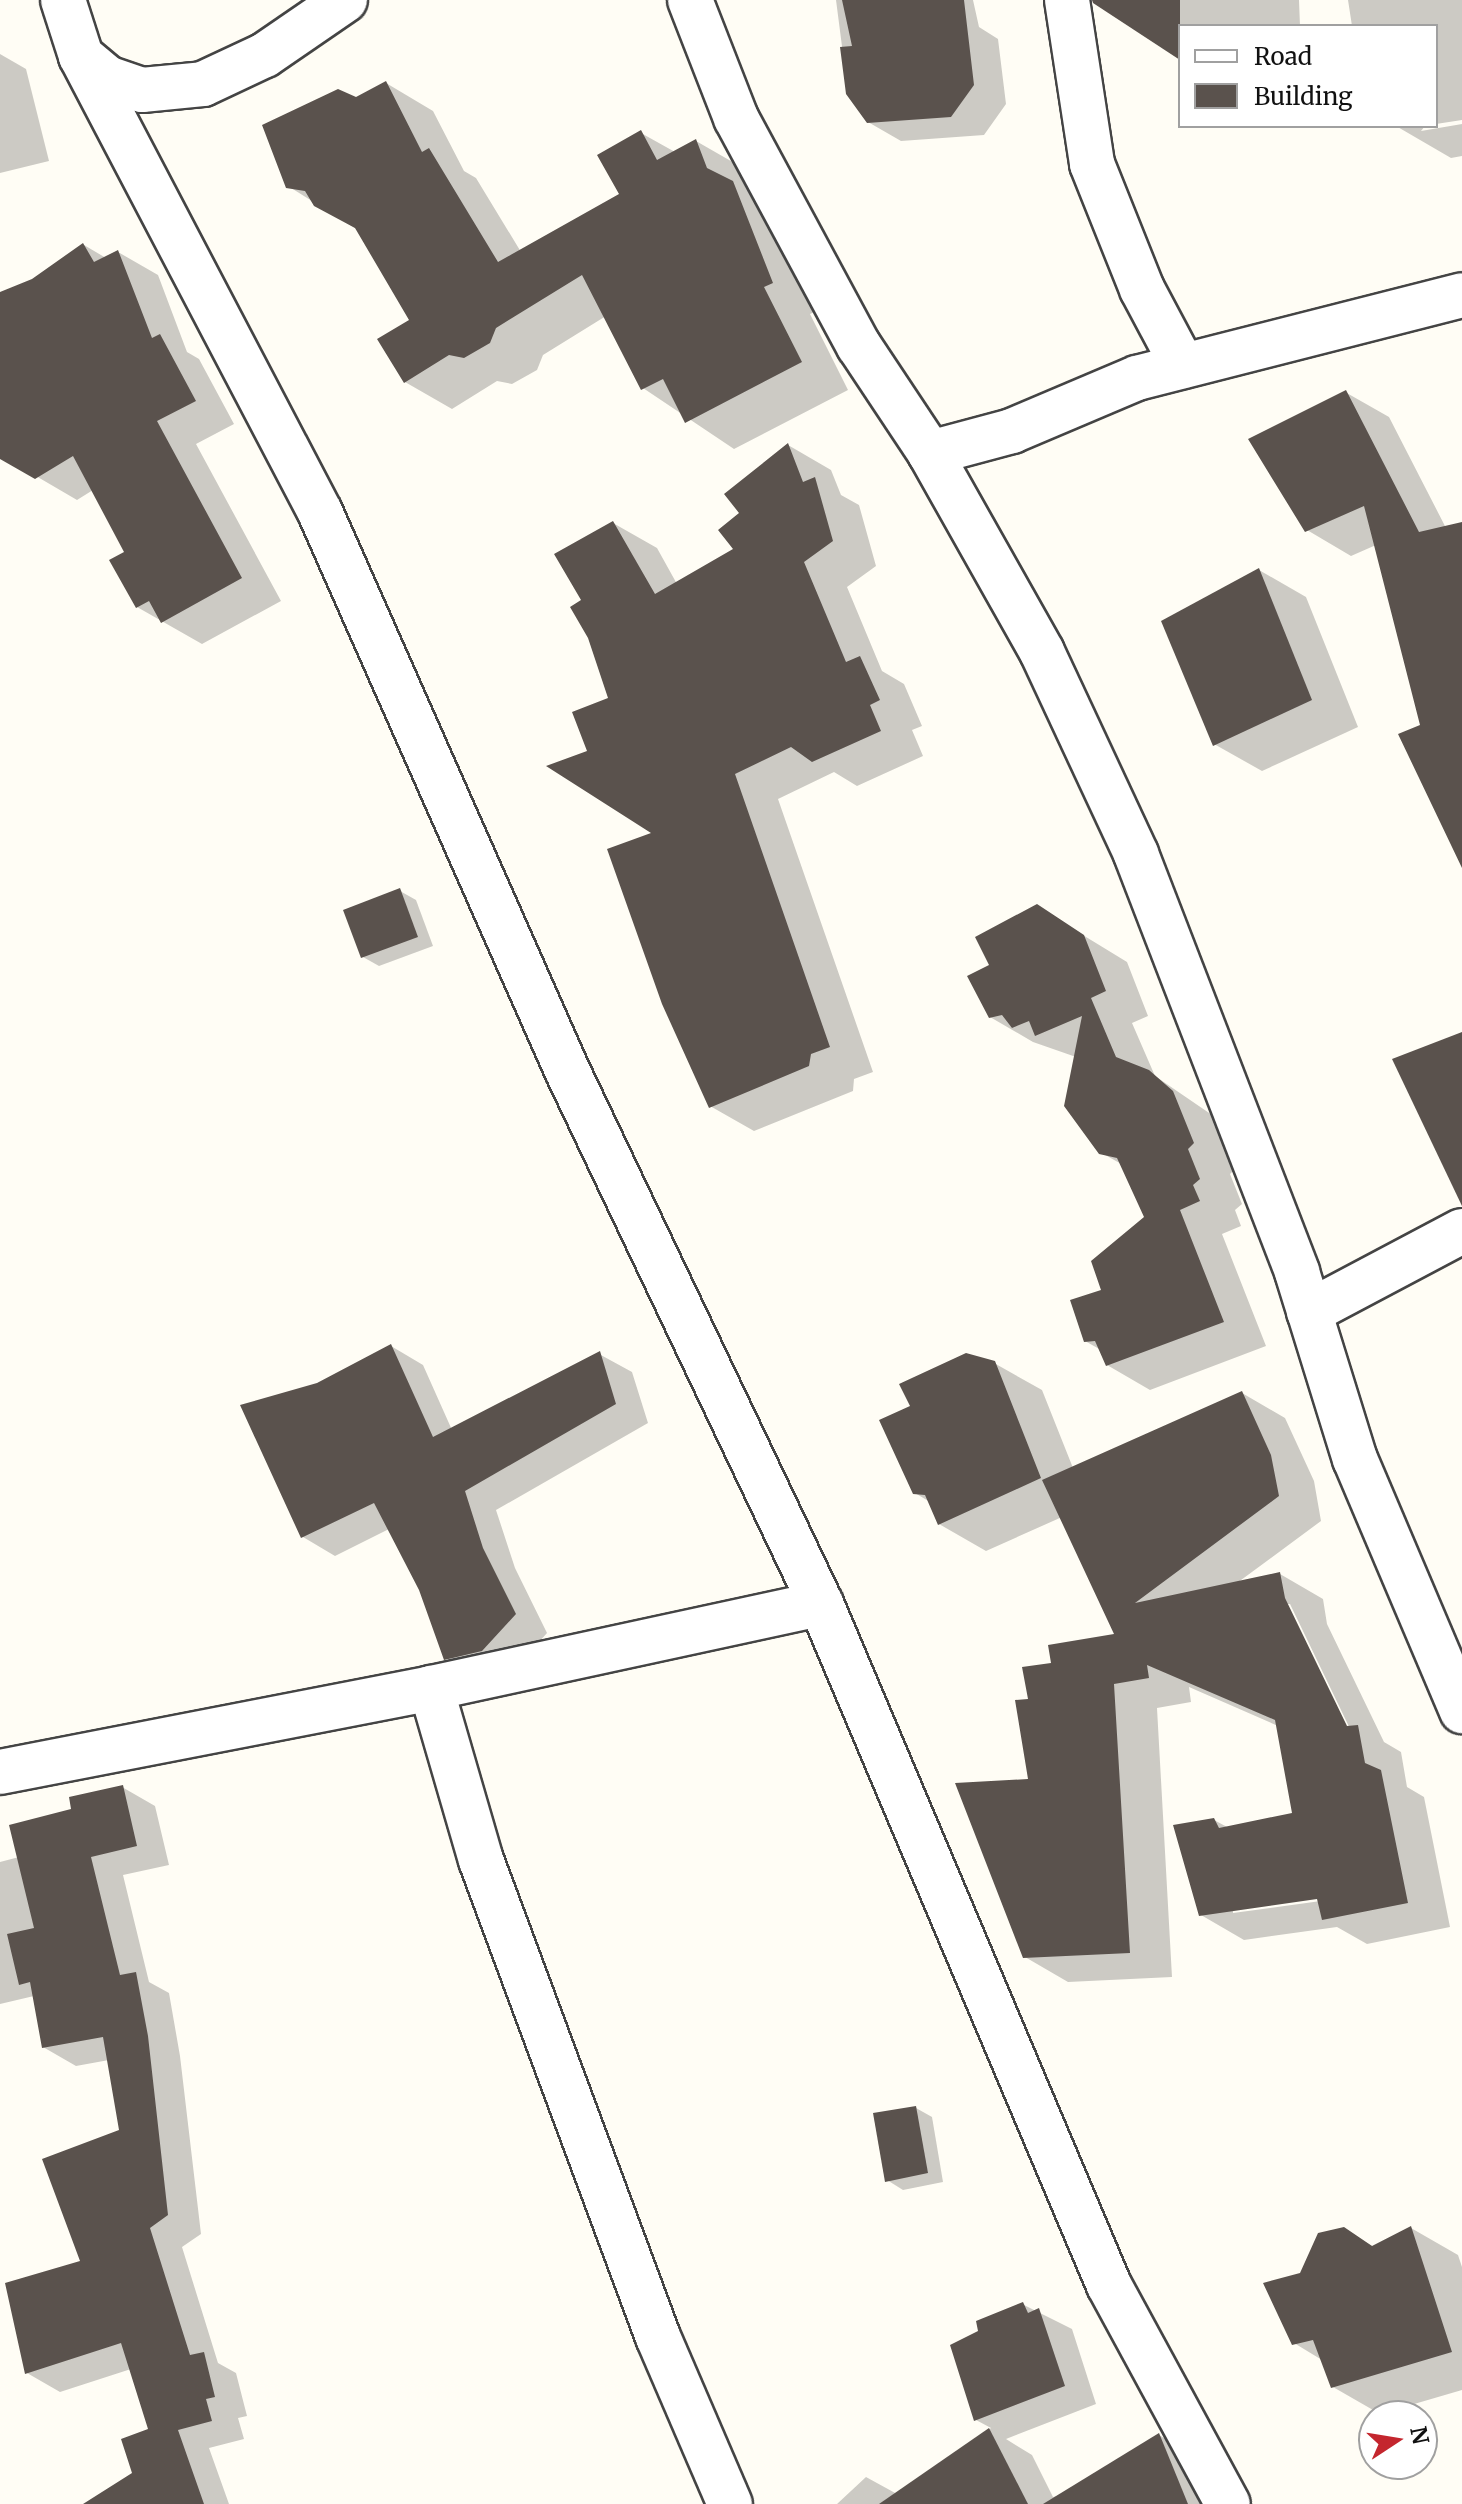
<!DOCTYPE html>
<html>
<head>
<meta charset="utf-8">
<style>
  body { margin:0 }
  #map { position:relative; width:1462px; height:2504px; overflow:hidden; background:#fffdf5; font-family:Merriweather,serif }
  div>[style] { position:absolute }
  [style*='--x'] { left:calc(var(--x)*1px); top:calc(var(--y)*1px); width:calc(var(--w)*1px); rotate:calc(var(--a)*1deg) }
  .shadow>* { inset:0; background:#0003 }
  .building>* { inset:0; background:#5a524d }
  .roads { filter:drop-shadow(2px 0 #444) drop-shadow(-2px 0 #444) drop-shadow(0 2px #444) drop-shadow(0 -2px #444) }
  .street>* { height:44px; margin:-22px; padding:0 22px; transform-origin:22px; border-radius:22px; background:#fff }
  span { translate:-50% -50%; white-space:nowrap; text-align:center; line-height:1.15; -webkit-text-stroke:8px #fff; paint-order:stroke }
  .legend { position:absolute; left:1178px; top:24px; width:260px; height:104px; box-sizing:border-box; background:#fff; border:2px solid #a0a0a0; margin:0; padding:10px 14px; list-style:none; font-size:24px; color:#111 }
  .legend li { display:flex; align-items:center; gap:16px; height:40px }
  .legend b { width:40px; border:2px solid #a0a0a0 }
  .north { position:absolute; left:1358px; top:2400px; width:80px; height:80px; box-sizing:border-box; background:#fff; border:2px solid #a0a0a0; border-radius:50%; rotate:78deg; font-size:22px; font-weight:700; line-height:32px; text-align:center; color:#111 }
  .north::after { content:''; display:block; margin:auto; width:28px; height:36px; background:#c4262e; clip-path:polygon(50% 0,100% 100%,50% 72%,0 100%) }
</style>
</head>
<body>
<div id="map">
  <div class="shadow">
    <i style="clip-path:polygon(836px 0,973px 0,979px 27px,998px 39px,1006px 104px,984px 135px,901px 141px,868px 122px,848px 93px)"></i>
    <i style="clip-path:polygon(1137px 0,1299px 0,1300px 26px,1180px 26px,1180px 56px)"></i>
    <i style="clip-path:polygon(1348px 0,1462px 0,1462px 120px,1436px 124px,1436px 26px,1352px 26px)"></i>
    <i style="clip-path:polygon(0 54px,26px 69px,49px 161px,0 173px)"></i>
    <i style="clip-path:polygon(386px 83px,433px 111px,464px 171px,476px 178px,521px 252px,621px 195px,641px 133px,675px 152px,696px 141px,743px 168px,819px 310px,810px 314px,848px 390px,734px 449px,643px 388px,606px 316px,543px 355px,537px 370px,512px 384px,497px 381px,452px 409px,405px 382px,412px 321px,358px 230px,288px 186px,356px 99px)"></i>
    <i style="clip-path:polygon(1462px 124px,1462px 156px,1451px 158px,1396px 126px,1425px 126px,1421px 131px)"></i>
    <i style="clip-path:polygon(84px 245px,106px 258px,118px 252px,158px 275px,187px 352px,199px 359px,234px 424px,196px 444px,281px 601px,202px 644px,137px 607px,127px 552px,93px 490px,77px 500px,0 455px,0 294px,33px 281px)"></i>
    <i style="clip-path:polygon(1345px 392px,1389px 417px,1446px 528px,1462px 524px,1462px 845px,1422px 726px,1376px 545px,1351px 556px,1307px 530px)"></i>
    <i style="clip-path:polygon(788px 445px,831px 470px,841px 495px,859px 505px,876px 566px,847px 587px,882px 671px,904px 684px,922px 726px,912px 730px,923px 756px,857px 786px,834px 772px,778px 799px,873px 1072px,854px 1079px,853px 1091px,754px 1131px,710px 1106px,656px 833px,590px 752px,611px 699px,584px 601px,613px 523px,657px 548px,677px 584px,736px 550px,742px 514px)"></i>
    <i style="clip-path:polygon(1259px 570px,1306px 597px,1358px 727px,1262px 771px,1214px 744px)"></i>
    <i style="clip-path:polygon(400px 891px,416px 900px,433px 946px,379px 966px,363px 957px)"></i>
    <i style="clip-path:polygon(1037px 907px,1127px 962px,1148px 1016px,1132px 1023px,1155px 1076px,1215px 1117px,1236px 1168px,1230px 1174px,1242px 1204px,1235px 1210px,1241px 1226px,1222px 1234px,1266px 1346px,1150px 1390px,1107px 1365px,1101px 1350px,1085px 1341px,1103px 1292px,1147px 1218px,1123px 1165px,1100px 1152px,1076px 1057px,1033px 1042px,990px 1017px,992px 966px)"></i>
    <i style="clip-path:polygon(391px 1346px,423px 1365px,452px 1430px,599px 1354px,632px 1372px,648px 1423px,496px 1510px,515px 1568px,547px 1633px,515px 1669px,478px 1677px,446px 1658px,420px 1590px,389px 1529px,335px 1556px,303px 1537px,318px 1385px)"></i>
    <i style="clip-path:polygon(evenodd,994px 1363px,1042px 1390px,1073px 1468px,1242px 1393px,1285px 1418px,1314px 1481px,1321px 1521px,1237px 1583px,1280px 1574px,1323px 1599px,1327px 1624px,1384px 1742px,1401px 1752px,1407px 1787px,1424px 1797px,1450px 1927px,1367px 1944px,1337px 1927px,1244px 1940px,1201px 1915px,1214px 1820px,1229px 1828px,1295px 1814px,1278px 1726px,1189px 1687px,1191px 1702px,1157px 1708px,1172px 1977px,1068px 1982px,1025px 1957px,1030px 1700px,1053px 1664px,1117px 1636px,1062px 1517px,986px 1551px,939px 1524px,930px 1502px,915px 1493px,994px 1363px,1286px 1604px,1290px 1604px,1353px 1735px,1349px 1736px,1286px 1604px,994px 1363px,1327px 1896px,1328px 1900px,1233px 1913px,1233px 1909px,1327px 1896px)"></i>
    <i style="clip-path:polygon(122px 1787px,155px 1806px,169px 1865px,123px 1875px,149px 1982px,169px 1993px,180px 2056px,201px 2234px,182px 2247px,218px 2363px,236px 2373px,247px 2416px,238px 2418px,244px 2439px,209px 2448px,229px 2504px,120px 2504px,150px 2430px,131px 2369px,60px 2392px,27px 2373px,82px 2263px,121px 2131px,109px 2060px,76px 2066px,43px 2047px,34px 1996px,0 2004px,0 1862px,19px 1857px,74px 1811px)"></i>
    <i style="clip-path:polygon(916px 2108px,932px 2117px,943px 2182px,903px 2190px,887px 2180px)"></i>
    <i style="clip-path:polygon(1411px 2228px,1458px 2255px,1462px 2267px,1462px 2390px,1380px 2414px,1333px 2387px,1322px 2360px,1294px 2343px,1302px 2275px,1344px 2230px,1374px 2247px)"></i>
    <i style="clip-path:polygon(1022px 2304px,1072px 2329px,1096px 2404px,1006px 2439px,1032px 2455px,1053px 2497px,1068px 2494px,1159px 2435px,1201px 2460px,1219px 2504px,837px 2504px,866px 2477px,897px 2494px,991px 2428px,976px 2420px,981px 2333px)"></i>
  </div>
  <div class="building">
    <i style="clip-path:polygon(842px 0,964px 0,974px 85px,951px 117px,867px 123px,846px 94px,840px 47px,852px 46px)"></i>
    <i style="clip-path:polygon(1092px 0,1180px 0,1180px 60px,1093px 3px)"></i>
    <i style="clip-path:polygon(386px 81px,422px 152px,429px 148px,498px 262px,619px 194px,597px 155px,641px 130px,657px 160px,696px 139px,707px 168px,733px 181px,773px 283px,764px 287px,802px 362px,685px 423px,663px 379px,641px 390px,582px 275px,496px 328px,490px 343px,464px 358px,449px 355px,404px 383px,377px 339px,409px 320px,355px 228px,314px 206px,305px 191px,286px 188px,262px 125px,338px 89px,356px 97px)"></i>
    <i style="clip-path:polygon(83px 243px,94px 262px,118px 250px,152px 338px,160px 334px,196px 401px,157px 421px,242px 578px,161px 623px,149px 601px,136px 608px,109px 560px,124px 552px,73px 456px,35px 479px,0 459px,0 292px,32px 279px)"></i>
    <i style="clip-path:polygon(1346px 390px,1419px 532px,1462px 522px,1462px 868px,1398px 734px,1420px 725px,1364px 506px,1305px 532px,1248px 439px)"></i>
    <i style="clip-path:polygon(788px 443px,803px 482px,815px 477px,833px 541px,804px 562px,846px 662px,860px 656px,880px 700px,870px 705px,881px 731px,812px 762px,791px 747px,735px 774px,830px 1047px,811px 1054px,809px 1066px,709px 1108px,662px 1004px,607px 849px,651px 833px,546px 766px,587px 751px,572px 712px,608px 698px,588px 638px,570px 607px,581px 600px,554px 554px,613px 521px,655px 594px,733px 549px,718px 530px,739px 513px,724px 494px)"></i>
    <i style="clip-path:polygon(1259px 568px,1312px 700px,1213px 746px,1161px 621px)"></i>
    <i style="clip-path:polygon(400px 888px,418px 937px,361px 958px,343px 910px)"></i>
    <i style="clip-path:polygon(1037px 904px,1084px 935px,1106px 991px,1091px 998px,1116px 1057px,1149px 1070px,1173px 1091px,1194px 1143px,1188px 1149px,1200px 1179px,1193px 1185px,1200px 1201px,1180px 1210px,1224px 1322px,1106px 1366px,1095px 1341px,1084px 1342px,1070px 1300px,1101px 1290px,1091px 1261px,1144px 1217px,1117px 1158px,1099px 1154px,1064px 1106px,1082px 1016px,1035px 1036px,1029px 1021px,1012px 1028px,1002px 1015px,989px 1018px,967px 976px,989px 965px,975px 937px)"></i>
    <i style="clip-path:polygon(1462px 1032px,1462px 1206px,1392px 1059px)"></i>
    <i style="clip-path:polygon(391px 1344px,433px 1437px,600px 1351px,616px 1404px,465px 1491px,483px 1548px,516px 1614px,482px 1651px,444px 1660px,419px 1590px,374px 1503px,301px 1538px,240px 1405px,317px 1383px)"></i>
    <i style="clip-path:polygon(966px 1353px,995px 1361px,1041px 1478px,938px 1525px,925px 1495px,913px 1494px,879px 1420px,910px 1406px,899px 1384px)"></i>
    <i style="clip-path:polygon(1242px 1391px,1271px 1455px,1279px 1496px,1135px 1603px,1280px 1572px,1285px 1598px,1347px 1726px,1358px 1725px,1365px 1763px,1381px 1770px,1408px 1903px,1322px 1920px,1317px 1899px,1199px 1916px,1173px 1825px,1214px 1818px,1219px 1828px,1292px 1813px,1275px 1720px,1147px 1665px,1149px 1678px,1114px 1684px,1130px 1953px,1023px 1958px,955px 1783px,1028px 1779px,1015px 1700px,1028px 1699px,1022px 1667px,1051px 1663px,1048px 1645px,1114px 1634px,1042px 1480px)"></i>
    <i style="clip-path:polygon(123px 1785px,137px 1846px,91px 1857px,120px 1975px,136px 1972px,148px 2036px,168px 2215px,150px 2228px,190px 2355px,204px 2352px,215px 2397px,206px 2399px,212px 2421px,178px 2430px,204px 2504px,83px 2504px,132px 2473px,121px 2439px,148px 2429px,121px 2343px,25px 2374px,5px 2283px,80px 2261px,42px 2159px,119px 2130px,103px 2037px,42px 2048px,30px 1982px,19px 1985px,7px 1934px,34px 1928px,9px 1825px,71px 1809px,69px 1797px)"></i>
    <i style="clip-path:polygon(916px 2106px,928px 2173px,885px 2182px,873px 2113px)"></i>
    <i style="clip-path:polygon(1411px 2226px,1452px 2352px,1331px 2388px,1313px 2340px,1292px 2345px,1263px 2283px,1300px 2273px,1318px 2233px,1344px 2227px,1372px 2246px)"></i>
    <i style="clip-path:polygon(1023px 2302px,1028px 2313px,1039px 2308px,1065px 2386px,974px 2421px,950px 2345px,978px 2331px,976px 2321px)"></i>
    <i style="clip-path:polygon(989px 2428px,1028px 2504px,879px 2504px)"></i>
    <i style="clip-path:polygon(1159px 2433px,1188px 2504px,1043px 2504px)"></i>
  </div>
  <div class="roads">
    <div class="street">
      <i style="--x:63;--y:0;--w:59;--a:72.2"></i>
      <i style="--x:81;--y:56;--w:515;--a:62.34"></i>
      <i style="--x:320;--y:512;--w:608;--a:66.13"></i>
      <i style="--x:566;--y:1068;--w:594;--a:64.56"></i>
      <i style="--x:821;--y:1604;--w:739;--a:67.08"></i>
      <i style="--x:1109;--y:2285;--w:249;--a:61.5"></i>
      <i style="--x:690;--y:0;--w:127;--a:68.7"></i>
      <i style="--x:736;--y:118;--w:259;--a:61.7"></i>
      <i style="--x:859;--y:346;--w:128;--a:56.4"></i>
      <i style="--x:930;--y:453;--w:228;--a:60.6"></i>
      <i style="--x:1042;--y:652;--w:223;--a:65"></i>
      <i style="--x:1136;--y:854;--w:448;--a:68.9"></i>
      <i style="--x:1297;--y:1272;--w:196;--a:72.8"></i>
      <i style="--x:1355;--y:1459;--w:274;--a:67"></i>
      <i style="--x:1067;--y:0;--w:166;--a:81.3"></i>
      <i style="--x:1092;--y:164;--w:135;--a:68.2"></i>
      <i style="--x:1142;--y:289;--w:87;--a:62"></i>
      <i style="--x:81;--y:56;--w:34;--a:40"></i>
      <i style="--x:107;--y:78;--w:37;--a:19"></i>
      <i style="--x:142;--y:90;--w:61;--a:-5.6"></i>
      <i style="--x:203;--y:84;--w:68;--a:-25.1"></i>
      <i style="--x:265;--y:55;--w:97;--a:-34.5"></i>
      <i style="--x:930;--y:453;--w:85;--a:-15"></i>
      <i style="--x:1012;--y:431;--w:136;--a:-23"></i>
      <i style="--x:1137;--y:378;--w:335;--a:-14.3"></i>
      <i style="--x:1309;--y:1312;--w:173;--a:-27.9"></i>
      <i style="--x:431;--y:1688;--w:179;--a:73.8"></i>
      <i style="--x:481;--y:1860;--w:509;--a:69.64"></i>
      <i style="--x:658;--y:2337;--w:182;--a:66.7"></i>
      <i style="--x:0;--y:1772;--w:439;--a:-11"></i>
      <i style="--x:431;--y:1688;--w:399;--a:-12.2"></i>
    </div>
  </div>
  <ul class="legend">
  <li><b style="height:10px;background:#fff"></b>Road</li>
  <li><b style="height:22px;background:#5a524d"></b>Building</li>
  </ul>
  <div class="north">N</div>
</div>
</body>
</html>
